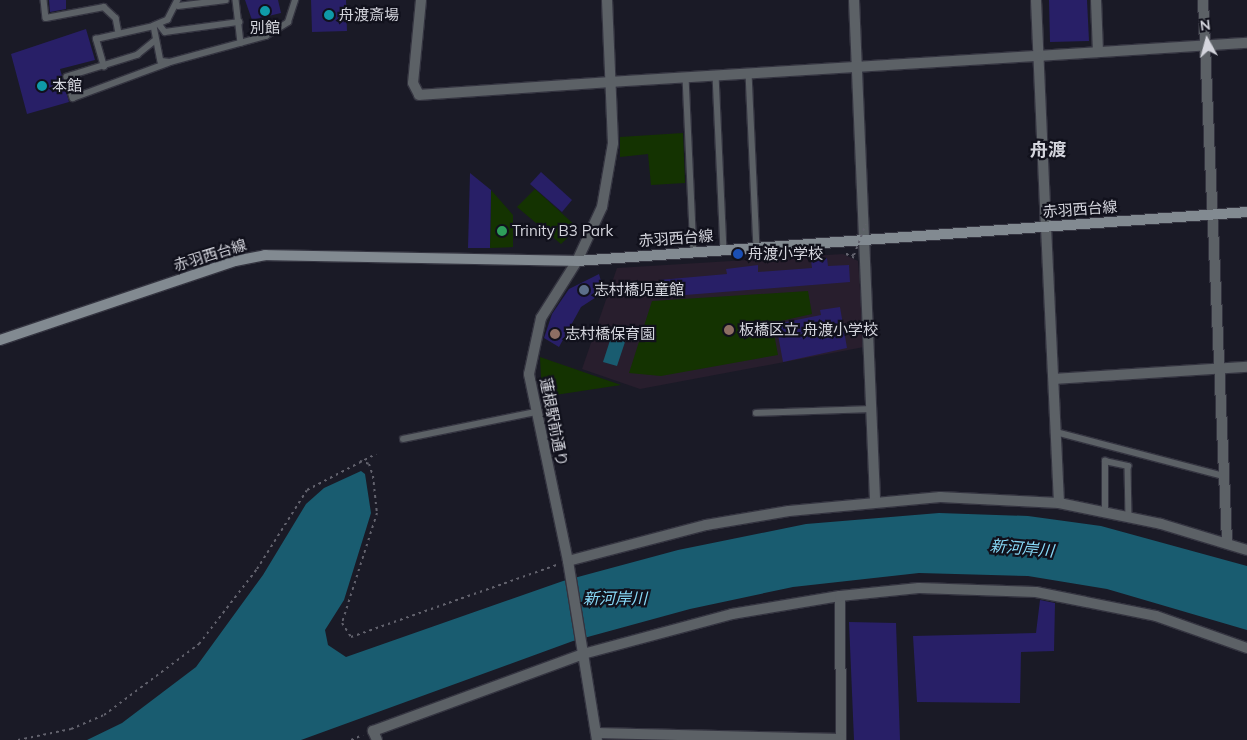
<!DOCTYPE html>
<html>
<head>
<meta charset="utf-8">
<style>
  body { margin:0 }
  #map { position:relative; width:1247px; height:740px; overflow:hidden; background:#1a1a26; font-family:Mulish,"Noto Sans JP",sans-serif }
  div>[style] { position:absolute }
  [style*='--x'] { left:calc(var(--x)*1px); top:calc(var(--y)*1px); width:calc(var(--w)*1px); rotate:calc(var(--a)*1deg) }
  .education>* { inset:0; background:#281e2d }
  .green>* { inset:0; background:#143301 }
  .water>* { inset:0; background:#195c70 }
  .building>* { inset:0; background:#281f67 }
  .path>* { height:2px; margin-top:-1px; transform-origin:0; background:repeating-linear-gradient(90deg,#62626d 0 2.5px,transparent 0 6.5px) }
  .roads { filter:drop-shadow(1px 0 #343440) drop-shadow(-1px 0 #343440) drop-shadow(0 1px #343440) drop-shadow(0 -1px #343440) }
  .service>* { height:5.5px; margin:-2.75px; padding:0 2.75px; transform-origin:2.75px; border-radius:2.75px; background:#5c6166 }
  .minor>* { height:10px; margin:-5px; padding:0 5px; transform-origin:5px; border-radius:5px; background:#5c6166 }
  .tertiary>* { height:10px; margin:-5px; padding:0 5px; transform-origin:5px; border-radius:5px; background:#5c6166 }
  .secondary>* { height:10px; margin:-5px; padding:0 5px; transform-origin:5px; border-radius:5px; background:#828a91 }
  .path-bridge>* { height:2px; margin-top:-1px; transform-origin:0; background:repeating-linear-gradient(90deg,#62626d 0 2.5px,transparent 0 6.5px) }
  .dots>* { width:14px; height:14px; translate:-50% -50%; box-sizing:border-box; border:2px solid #11111c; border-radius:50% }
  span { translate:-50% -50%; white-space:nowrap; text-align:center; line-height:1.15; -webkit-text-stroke:4.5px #11111c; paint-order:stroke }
  .poi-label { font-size:15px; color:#d4d5dd }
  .left { translate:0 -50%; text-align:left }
  .street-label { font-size:15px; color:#d4d5dd }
  .water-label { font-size:16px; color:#88daf8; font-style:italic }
  .quarter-label { font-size:18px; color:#d4d5dd; font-weight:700 }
  .north { position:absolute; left:1182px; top:15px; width:50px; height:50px; -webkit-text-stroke:4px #11111c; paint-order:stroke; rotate:353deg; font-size:14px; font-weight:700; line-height:20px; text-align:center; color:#d4d5dd }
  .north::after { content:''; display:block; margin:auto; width:18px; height:22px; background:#d4d5dd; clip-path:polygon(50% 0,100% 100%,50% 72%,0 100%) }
</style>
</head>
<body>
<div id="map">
  <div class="education">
    <i style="clip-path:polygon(843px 254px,858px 261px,864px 347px,640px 389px,582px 369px,617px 268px)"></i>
  </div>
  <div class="green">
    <i style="clip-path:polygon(683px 133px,685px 183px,651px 185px,648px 154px,620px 157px,620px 137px)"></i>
    <i style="clip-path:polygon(535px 189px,578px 228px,561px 244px,517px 207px)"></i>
    <i style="clip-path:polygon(491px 190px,513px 215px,513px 247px,490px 248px)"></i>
    <i style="clip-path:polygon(808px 291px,812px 314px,772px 323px,778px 355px,661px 376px,629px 373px,652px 301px)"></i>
    <i style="clip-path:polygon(540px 357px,621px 385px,542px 397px)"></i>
  </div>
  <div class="water">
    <i style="clip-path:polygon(615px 325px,629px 330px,617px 366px,603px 362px)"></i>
    <i style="clip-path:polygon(361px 471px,365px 474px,371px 513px,344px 600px,325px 630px,328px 645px,346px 657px,563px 581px,678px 550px,806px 524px,939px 513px,1028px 516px,1101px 526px,1247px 566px,1247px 630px,1107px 589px,1028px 576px,919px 573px,793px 587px,690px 609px,573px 641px,301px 740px,87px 740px,122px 723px,196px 667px,263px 575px,306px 504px,324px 488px)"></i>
  </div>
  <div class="building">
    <i style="clip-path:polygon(49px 0,66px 0,66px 9px,50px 12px)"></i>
    <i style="clip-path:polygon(245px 0,278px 0,281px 13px,252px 20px)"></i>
    <i style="clip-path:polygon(311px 0,346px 0,347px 31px,312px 32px)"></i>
    <i style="clip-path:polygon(1049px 0,1087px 0,1089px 41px,1050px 42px)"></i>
    <i style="clip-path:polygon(86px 29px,95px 60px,60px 69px,69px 102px,27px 114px,11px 54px)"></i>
    <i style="clip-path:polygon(541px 172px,572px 200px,562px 212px,530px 184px)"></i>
    <i style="clip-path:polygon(470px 173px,491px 190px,490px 248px,468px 248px)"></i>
    <i style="clip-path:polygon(827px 258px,828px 266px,849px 265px,850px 282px,660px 297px,659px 280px,727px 274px,726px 269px,758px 265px,758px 272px,812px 268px,811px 260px)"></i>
    <i style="clip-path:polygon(599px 274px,604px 292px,581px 307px,559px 347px,544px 338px,552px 314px,569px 289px)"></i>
    <i style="clip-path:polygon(840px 307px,847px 348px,783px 362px,776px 324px,821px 315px,820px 310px)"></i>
    <i style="clip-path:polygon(1040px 600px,1055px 603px,1054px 651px,1021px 652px,1020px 703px,917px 702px,913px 636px,1036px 633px)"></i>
    <i style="clip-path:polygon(849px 622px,896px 623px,900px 740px,854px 740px)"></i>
  </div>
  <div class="path">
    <i style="--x:854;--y:255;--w:8;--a:-173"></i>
    <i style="--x:846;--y:254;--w:10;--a:24"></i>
    <i style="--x:360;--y:461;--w:9;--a:18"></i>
    <i style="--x:369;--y:464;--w:13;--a:72"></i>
    <i style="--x:373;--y:476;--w:37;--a:84"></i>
    <i style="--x:377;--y:513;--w:115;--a:107.7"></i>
    <i style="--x:342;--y:623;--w:17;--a:57"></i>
    <i style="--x:351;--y:637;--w:220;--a:-19.3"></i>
    <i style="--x:18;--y:740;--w:54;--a:-11.7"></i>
    <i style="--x:71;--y:729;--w:36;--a:-23"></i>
    <i style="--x:104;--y:715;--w:119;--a:-36.8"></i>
    <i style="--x:199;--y:644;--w:95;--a:-52.3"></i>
    <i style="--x:257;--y:569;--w:93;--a:-57.7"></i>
    <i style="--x:307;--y:490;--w:78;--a:-27.6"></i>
    <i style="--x:351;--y:740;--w:13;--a:-23"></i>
  </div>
  <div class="roads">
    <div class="service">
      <i style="--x:44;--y:0;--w:18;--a:84"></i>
      <i style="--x:46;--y:18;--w:59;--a:-10.7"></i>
      <i style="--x:104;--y:7;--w:16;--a:43"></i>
      <i style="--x:116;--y:18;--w:15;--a:79"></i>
      <i style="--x:178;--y:0;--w:22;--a:117"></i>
      <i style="--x:168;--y:20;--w:15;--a:157"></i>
      <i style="--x:154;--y:26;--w:36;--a:79"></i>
      <i style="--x:161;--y:61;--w:9;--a:6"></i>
      <i style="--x:170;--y:62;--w:99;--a:-15.2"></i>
      <i style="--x:266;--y:36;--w:26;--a:-32"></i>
      <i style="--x:288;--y:22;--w:23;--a:-72"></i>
      <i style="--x:236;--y:0;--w:43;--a:83.4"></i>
      <i style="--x:178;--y:6;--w:48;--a:-7.1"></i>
      <i style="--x:159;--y:24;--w:10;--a:53"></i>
      <i style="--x:165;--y:32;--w:75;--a:-7.7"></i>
      <i style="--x:155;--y:41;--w:22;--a:141"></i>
      <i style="--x:138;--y:55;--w:74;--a:162.8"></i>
      <i style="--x:67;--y:77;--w:22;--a:74"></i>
      <i style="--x:73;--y:98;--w:101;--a:-20.2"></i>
      <i style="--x:104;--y:67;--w:29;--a:-106"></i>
      <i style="--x:96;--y:39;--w:59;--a:-12.6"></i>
      <i style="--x:749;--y:73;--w:175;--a:87.4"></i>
      <i style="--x:716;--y:75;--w:175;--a:87.4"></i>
      <i style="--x:686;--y:77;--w:175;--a:87.4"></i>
      <i style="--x:756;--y:413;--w:114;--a:-2"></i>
      <i style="--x:1056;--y:432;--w:174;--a:14.7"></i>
      <i style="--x:403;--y:439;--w:136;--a:-11.5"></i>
      <i style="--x:1105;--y:512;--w:51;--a:-90"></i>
      <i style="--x:1105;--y:461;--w:24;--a:12"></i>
      <i style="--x:1128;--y:466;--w:51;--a:88.9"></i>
    </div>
    <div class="minor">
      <i style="--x:421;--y:0;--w:83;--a:95.5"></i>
      <i style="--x:413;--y:83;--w:13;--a:63"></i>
      <i style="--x:419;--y:95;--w:191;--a:-3.9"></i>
      <i style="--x:854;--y:0;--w:500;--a:87.59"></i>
      <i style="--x:1036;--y:0;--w:227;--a:87.5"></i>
      <i style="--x:1096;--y:0;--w:52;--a:87.8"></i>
      <i style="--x:1203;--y:0;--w:543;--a:87.46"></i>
      <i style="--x:1038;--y:56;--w:209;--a:-3.6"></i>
      <i style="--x:1054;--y:379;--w:193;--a:-3.6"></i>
      <i style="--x:568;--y:561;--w:143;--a:-14.6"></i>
      <i style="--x:706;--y:525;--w:84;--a:-9.6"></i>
      <i style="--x:789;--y:511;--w:152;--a:-5.3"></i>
      <i style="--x:940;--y:497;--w:119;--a:2.9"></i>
      <i style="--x:1059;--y:503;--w:104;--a:11.6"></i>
      <i style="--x:1161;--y:524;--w:90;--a:16.8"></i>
      <i style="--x:840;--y:596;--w:144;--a:89.6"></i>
      <i style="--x:596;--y:733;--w:245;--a:1.4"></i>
      <i style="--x:377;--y:740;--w:10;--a:-114"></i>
      <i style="--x:373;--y:731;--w:224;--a:-20.1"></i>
      <i style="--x:583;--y:654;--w:154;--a:-15"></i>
      <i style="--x:732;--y:614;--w:109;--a:-9.5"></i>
      <i style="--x:840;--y:596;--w:79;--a:-5.8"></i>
      <i style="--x:919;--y:588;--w:117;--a:2"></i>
      <i style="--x:1036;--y:592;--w:122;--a:11.3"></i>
      <i style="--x:1156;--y:616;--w:96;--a:19.4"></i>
    </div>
    <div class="tertiary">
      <i style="--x:610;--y:82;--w:429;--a:-3.5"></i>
      <i style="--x:1046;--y:227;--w:276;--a:87.3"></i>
      <i style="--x:597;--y:740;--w:181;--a:-99.2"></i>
      <i style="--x:568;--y:561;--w:191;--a:-101.8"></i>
      <i style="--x:529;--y:374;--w:57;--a:-77.9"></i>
      <i style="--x:541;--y:318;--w:67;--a:-57.7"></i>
      <i style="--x:577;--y:261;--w:60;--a:-65.2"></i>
      <i style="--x:602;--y:207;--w:65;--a:-80.2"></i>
      <i style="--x:613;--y:143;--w:143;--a:-92.4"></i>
    </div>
    <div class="secondary">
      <i style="--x:0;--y:340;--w:248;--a:-18.6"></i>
      <i style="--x:235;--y:261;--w:31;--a:-11"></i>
      <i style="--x:265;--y:255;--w:312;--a:1.1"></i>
      <i style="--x:577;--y:261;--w:672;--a:-4.18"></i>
    </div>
  </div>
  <div class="path-bridge">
    <i style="--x:854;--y:255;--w:33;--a:-69"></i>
  </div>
  <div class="dots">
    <i style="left:265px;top:11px;background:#0f9aa8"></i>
    <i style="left:329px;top:15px;background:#0f9aa8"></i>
    <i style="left:42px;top:86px;background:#0f9aa8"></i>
    <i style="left:502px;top:231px;background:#2e9e5b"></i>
    <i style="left:738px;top:254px;background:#1a4fb4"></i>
    <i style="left:584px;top:290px;background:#5c6f8a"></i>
    <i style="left:729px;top:330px;background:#8d6e63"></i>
    <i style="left:555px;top:334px;background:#8d6e63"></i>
  </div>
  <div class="poi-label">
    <span class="left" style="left:339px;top:15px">舟渡斎場</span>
    <span style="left:265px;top:28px">別館</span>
    <span class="left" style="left:52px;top:86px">本館</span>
    <span class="left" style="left:512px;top:231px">Trinity B3 Park</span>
    <span class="left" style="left:748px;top:254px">舟渡小学校</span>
    <span class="left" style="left:594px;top:290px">志村橋児童館</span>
    <span class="left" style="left:739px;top:330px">板橋区立 舟渡小学校</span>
    <span class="left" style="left:565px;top:334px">志村橋保育園</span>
  </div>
  <div class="street-label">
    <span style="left:1080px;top:209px;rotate:-4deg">赤羽西台線</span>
    <span style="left:676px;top:238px;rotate:-4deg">赤羽西台線</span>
    <span style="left:210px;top:255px;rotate:-17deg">赤羽西台線</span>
    <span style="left:554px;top:422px;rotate:79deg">蓮根駅前通り</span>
  </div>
  <div class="water-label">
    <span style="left:1022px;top:548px;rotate:5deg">新河岸川</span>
    <span style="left:615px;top:598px">新河岸川</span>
  </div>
  <div class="quarter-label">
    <span style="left:1048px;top:150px">舟渡</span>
  </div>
  <div class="north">N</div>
</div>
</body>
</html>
